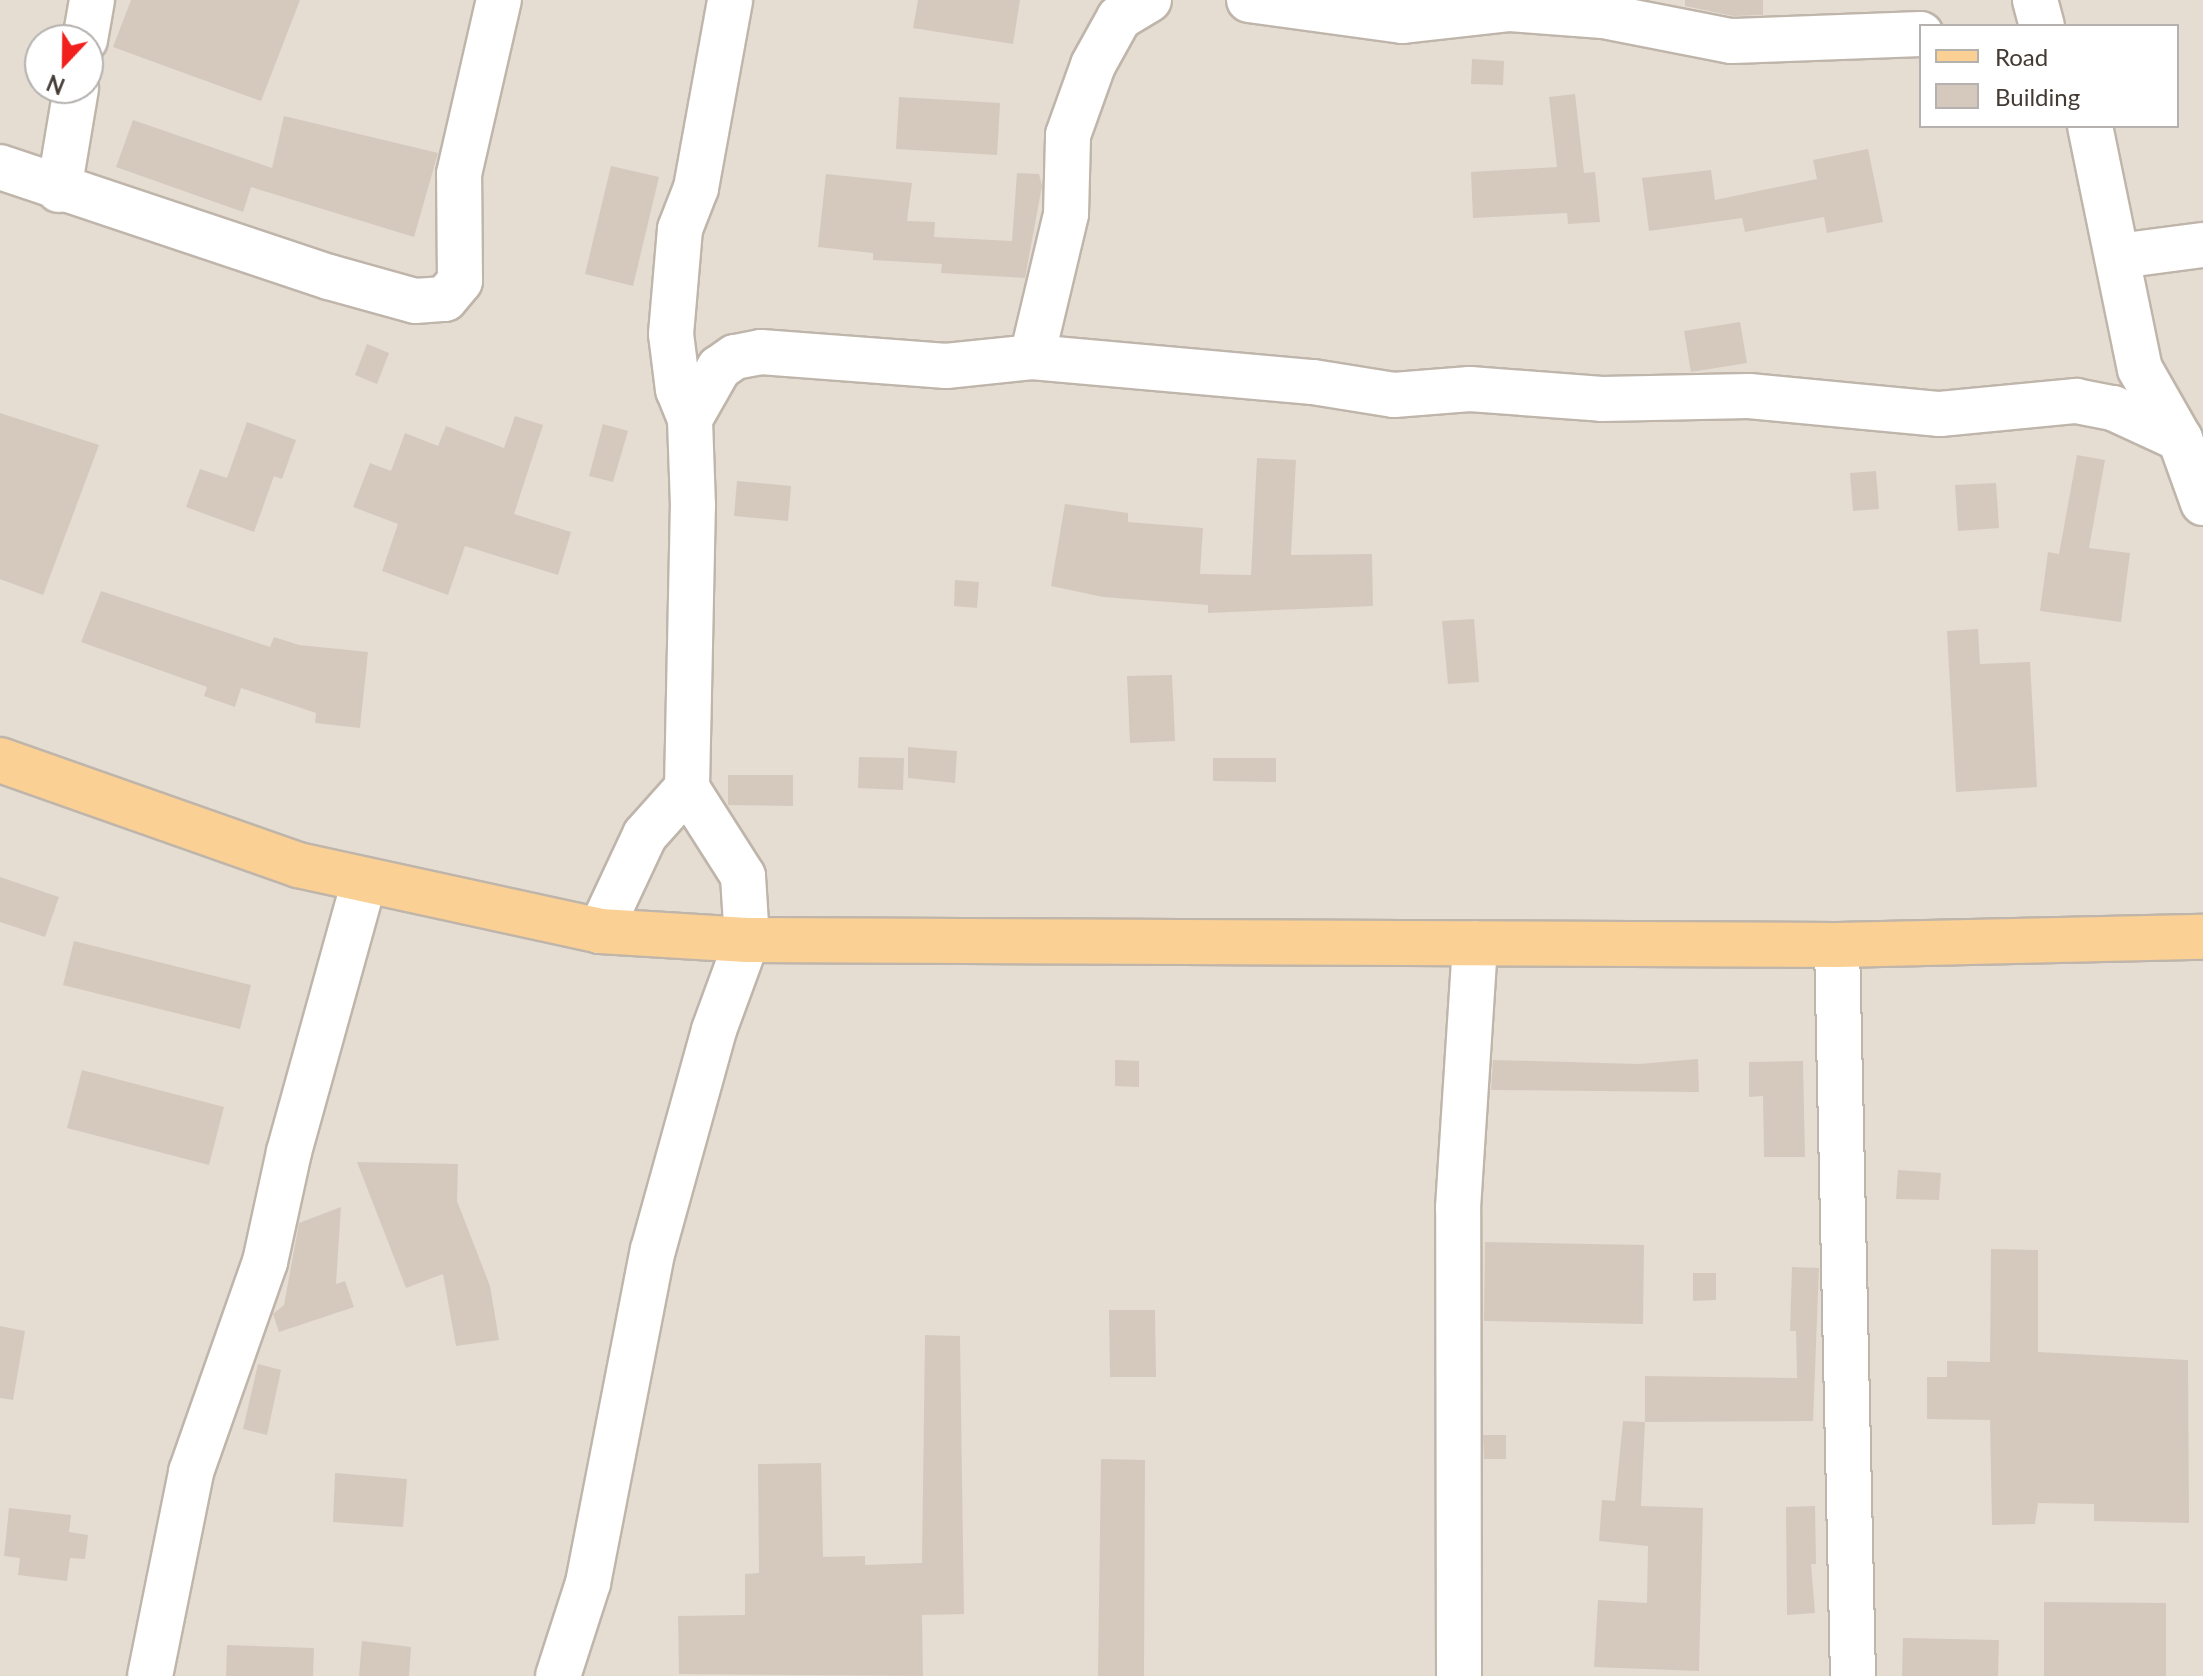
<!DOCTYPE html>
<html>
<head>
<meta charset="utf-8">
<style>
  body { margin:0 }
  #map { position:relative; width:2203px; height:1676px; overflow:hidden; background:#f1ece4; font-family:Lato,sans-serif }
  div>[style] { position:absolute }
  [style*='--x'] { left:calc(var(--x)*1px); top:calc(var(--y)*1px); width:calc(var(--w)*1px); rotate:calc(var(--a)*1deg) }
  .residential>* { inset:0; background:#e5ddd2 }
  .building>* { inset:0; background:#d5c9bd }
  .roads { filter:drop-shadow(2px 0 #bfb5aa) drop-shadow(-2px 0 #bfb5aa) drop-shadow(0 2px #bfb5aa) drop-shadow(0 -2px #bfb5aa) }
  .minor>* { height:44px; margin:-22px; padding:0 22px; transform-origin:22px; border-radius:22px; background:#fff }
  .major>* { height:44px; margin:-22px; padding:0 22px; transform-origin:22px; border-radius:22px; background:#fad095 }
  span { translate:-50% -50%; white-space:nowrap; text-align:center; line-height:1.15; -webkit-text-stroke:6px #fff; paint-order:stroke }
  .legend { position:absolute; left:1919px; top:24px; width:260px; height:104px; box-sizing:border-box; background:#fff; border:2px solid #b4b1ae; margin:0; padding:10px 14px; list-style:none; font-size:24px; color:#433b34 }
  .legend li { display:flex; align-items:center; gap:16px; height:40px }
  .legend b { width:40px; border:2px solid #b4b1ae }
  .north { position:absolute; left:24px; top:24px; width:80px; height:80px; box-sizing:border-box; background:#fff; border:2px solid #b4b1ae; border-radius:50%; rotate:202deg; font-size:22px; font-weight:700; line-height:32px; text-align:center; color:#433b34 }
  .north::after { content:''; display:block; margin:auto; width:28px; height:36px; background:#f1201c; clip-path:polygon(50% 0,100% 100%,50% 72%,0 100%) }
</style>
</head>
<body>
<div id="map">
  <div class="residential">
    <i style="clip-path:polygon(evenodd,0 0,2203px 0,2203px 1676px,0 1676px,0 0,1921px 26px,2177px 26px,2177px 126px,1921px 126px,1921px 26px,0 0,40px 40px,88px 40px,88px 88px,40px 88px,40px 40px)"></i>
  </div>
  <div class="building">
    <i style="clip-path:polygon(131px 0,300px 0,261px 101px,113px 47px)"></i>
    <i style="clip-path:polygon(918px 0,1020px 0,1013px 44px,913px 28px)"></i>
    <i style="clip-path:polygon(1685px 0,1763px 0,1763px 15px,1733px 16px,1685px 6px)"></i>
    <i style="clip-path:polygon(1472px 59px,1504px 61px,1503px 85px,1471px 84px)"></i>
    <i style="clip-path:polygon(1575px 94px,1584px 173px,1595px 172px,1600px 222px,1568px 224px,1567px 213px,1473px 218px,1471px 172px,1557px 167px,1549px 97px)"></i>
    <i style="clip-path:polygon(899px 97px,1000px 103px,997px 155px,896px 149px)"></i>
    <i style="clip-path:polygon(284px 116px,438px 153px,414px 237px,251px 187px,243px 212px,116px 167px,133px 120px,272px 168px)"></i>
    <i style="clip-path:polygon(1868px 149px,1883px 222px,1827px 233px,1824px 217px,1745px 232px,1742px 218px,1649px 231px,1642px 178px,1711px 170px,1715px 200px,1817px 179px,1813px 160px)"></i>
    <i style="clip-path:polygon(611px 166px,659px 177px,633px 286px,585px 274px)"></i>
    <i style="clip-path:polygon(1017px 173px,1039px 174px,1042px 186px,1025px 278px,941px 273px,942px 264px,873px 260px,873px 253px,818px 247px,826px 174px,912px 183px,907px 221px,935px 222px,934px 237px,1012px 241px)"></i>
    <i style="clip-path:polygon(1740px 322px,1747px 363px,1691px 372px,1684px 331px)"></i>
    <i style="clip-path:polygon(367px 344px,389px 353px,377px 384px,355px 375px)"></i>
    <i style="clip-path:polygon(0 413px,99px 445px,43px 595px,0 579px)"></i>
    <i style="clip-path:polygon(515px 416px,543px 425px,514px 514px,571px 532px,558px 575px,465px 546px,448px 595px,382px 571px,398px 524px,353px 507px,370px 463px,391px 471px,405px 433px,438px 446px,446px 426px,504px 448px)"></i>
    <i style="clip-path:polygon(247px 422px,296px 440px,282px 479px,274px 476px,254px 532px,186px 507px,200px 469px,227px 478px)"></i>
    <i style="clip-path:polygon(603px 424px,628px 431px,613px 482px,589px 476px)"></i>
    <i style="clip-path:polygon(2077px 455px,2105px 460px,2089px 548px,2130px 553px,2121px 622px,2040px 611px,2048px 552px,2059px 554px)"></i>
    <i style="clip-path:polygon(1257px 458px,1296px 460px,1291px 555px,1372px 554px,1373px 606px,1208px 613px,1208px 605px,1103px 597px,1051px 586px,1065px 504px,1128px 513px,1128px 522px,1203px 528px,1200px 574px,1251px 575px)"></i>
    <i style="clip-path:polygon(1876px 471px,1879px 509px,1853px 511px,1850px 473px)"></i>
    <i style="clip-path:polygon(737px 481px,791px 486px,788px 521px,734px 516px)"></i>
    <i style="clip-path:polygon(1996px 483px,1999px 528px,1958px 531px,1955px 485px)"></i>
    <i style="clip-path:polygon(955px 580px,979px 582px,977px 608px,954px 606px)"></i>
    <i style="clip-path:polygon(101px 591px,270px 647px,274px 637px,299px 645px,368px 652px,360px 728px,315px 723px,316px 713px,241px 688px,235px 707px,204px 696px,207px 687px,81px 642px)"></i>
    <i style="clip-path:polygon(1474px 619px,1479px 682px,1448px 684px,1442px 621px)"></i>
    <i style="clip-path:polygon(1978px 629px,1980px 664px,2030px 662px,2037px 787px,1956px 792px,1947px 631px)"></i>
    <i style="clip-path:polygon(1172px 675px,1175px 741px,1130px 743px,1127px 676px)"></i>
    <i style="clip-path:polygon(908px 747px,957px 751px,955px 783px,908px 778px)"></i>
    <i style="clip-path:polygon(859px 757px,904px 758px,903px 790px,858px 788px)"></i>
    <i style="clip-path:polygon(1213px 758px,1276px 758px,1276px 782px,1213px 781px)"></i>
    <i style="clip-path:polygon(728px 775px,793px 775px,793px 806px,728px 805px)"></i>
    <i style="clip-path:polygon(0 877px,59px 897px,45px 937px,0 922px)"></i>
    <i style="clip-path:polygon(74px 941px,251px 985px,240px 1029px,63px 985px)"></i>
    <i style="clip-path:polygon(1698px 1059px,1699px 1092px,1491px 1090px,1493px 1060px,1639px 1064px)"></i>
    <i style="clip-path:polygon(1115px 1060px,1139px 1061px,1139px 1087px,1115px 1086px)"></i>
    <i style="clip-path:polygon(1803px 1061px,1805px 1157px,1764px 1157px,1763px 1096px,1749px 1097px,1749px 1062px)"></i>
    <i style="clip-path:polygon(82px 1070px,224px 1107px,209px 1165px,67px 1128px)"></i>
    <i style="clip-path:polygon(357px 1162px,458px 1164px,457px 1201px,490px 1286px,499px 1340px,456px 1346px,443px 1274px,406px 1288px)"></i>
    <i style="clip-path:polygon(1898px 1170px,1941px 1173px,1939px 1200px,1896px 1199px)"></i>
    <i style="clip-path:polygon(341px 1207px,336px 1284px,345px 1281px,354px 1307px,279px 1332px,273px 1314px,284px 1305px,299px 1223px)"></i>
    <i style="clip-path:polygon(1485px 1242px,1644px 1245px,1643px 1324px,1484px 1321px)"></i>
    <i style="clip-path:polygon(1991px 1249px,2038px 1250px,2038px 1352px,2188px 1360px,2189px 1523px,2094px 1521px,2094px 1504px,2038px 1503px,2035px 1524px,1992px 1525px,1990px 1420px,1927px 1419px,1927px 1377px,1947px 1377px,1947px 1361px,1990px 1362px)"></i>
    <i style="clip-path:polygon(1792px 1267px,1819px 1268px,1813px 1421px,1645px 1422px,1641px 1506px,1703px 1508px,1699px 1671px,1594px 1667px,1598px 1600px,1647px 1603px,1648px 1546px,1599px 1541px,1602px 1500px,1615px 1501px,1623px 1421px,1645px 1422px,1645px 1376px,1797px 1378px,1796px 1331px,1790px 1331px)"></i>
    <i style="clip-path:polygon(1693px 1273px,1716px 1273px,1716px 1300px,1693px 1301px)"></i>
    <i style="clip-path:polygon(1109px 1310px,1155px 1310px,1156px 1377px,1110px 1377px)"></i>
    <i style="clip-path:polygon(0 1326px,25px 1331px,13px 1400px,0 1398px)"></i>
    <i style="clip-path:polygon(925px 1335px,960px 1336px,964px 1614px,922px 1615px,923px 1676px,679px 1674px,678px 1616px,745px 1615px,745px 1574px,759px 1573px,758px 1464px,821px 1463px,823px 1557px,865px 1556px,865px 1565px,922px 1563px)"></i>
    <i style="clip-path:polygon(258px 1364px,281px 1370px,267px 1435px,243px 1429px)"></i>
    <i style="clip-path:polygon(1483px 1435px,1506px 1435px,1506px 1459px,1484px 1459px)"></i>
    <i style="clip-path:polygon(1101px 1459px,1145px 1460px,1144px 1676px,1098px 1676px)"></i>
    <i style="clip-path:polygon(335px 1473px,407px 1479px,403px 1527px,333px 1522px)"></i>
    <i style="clip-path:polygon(1815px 1506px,1816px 1564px,1811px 1564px,1815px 1613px,1787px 1615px,1786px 1507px)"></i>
    <i style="clip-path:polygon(9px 1508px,71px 1515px,69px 1532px,88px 1535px,85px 1559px,70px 1558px,67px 1581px,18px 1575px,20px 1558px,4px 1556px)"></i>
    <i style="clip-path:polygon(2044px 1602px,2166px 1603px,2166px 1676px,2044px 1676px)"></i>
    <i style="clip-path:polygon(1903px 1638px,1999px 1640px,1998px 1676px,1902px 1676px)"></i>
    <i style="clip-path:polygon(362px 1641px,411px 1647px,409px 1676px,359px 1676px)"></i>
    <i style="clip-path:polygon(227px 1645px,314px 1648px,313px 1676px,226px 1676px)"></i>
  </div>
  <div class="roads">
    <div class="minor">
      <i style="--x:1249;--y:0;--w:155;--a:7.8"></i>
      <i style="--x:1403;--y:21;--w:108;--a:-6.4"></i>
      <i style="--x:1510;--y:9;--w:93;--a:4.3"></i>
      <i style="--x:1603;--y:16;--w:130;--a:11.1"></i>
      <i style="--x:1731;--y:41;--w:190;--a:-2.1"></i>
      <i style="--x:2035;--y:0;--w:27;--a:75"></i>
      <i style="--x:85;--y:40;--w:41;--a:-80.1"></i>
      <i style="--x:2090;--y:126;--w:248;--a:78.4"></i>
      <i style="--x:2140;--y:369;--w:81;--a:60.3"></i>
      <i style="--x:2180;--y:439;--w:68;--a:70.2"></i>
      <i style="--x:0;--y:167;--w:347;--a:18.5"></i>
      <i style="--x:329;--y:277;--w:89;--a:15.6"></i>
      <i style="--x:415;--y:301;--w:30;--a:-4"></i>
      <i style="--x:445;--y:299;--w:23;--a:-50"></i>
      <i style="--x:460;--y:281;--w:107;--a:-90.5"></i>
      <i style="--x:459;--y:174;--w:179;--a:-77.1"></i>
      <i style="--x:59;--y:190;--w:103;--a:-80.5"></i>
      <i style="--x:2119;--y:256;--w:85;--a:-7.5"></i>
      <i style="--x:1032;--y:357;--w:147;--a:-76.6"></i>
      <i style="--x:1066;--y:214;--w:79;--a:-88.5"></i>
      <i style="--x:1068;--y:135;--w:74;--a:-70.3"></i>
      <i style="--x:1093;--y:65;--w:54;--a:-61"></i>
      <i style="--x:1119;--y:18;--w:35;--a:-31"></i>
      <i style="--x:690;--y:419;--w:59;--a:-60.4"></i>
      <i style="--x:719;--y:368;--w:19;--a:-35"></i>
      <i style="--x:735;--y:357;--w:26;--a:-11"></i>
      <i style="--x:761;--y:352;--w:186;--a:4.3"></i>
      <i style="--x:946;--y:366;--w:86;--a:-6"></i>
      <i style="--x:1032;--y:357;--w:282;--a:5.1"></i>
      <i style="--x:1313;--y:382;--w:82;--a:9.1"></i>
      <i style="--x:1394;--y:395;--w:76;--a:-4.5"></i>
      <i style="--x:1470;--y:389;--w:132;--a:4.3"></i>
      <i style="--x:1602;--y:399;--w:147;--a:-1.2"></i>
      <i style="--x:1749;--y:396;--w:192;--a:5.4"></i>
      <i style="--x:1940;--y:414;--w:137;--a:-5.5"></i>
      <i style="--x:2076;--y:401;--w:38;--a:11"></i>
      <i style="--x:2113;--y:408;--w:74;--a:24.8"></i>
      <i style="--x:600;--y:931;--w:106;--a:-64.9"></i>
      <i style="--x:645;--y:835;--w:63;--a:-48.2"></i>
      <i style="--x:687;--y:788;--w:282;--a:-88.8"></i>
      <i style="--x:693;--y:506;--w:87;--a:-92"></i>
      <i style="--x:690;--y:419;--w:31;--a:-112"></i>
      <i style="--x:678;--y:390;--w:56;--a:-97.1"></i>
      <i style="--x:671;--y:334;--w:105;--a:-85.1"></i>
      <i style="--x:680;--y:229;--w:44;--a:-68.7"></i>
      <i style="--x:696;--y:188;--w:191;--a:-79.7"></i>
      <i style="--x:1837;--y:945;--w:731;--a:88.75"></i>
      <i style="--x:150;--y:1676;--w:208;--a:-78.6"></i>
      <i style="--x:191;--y:1472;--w:223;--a:-70.6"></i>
      <i style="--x:265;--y:1262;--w:113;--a:-77.7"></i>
      <i style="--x:289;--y:1152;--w:281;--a:-74.5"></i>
      <i style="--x:558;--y:1676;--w:98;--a:-72.1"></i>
      <i style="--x:588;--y:1583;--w:339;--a:-79"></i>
      <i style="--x:653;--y:1250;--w:228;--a:-74.5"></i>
      <i style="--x:714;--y:1030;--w:96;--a:-69.9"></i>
      <i style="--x:747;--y:940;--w:64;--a:-93.6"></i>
      <i style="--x:743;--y:876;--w:104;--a:-122.5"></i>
      <i style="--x:1459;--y:1676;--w:468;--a:-90.1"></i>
      <i style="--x:1458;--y:1208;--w:265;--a:-86.3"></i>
    </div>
    <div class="major">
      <i style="--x:0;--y:760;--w:316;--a:19.4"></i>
      <i style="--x:298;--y:865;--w:309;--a:12.3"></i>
      <i style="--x:600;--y:931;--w:147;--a:3.5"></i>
      <i style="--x:747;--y:940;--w:1090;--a:0.26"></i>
      <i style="--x:1837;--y:945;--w:366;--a:-1.3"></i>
    </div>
  </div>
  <ul class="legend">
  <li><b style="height:10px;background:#fad095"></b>Road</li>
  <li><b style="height:22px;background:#d5c9bd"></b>Building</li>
  </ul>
  <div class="north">N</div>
</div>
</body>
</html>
